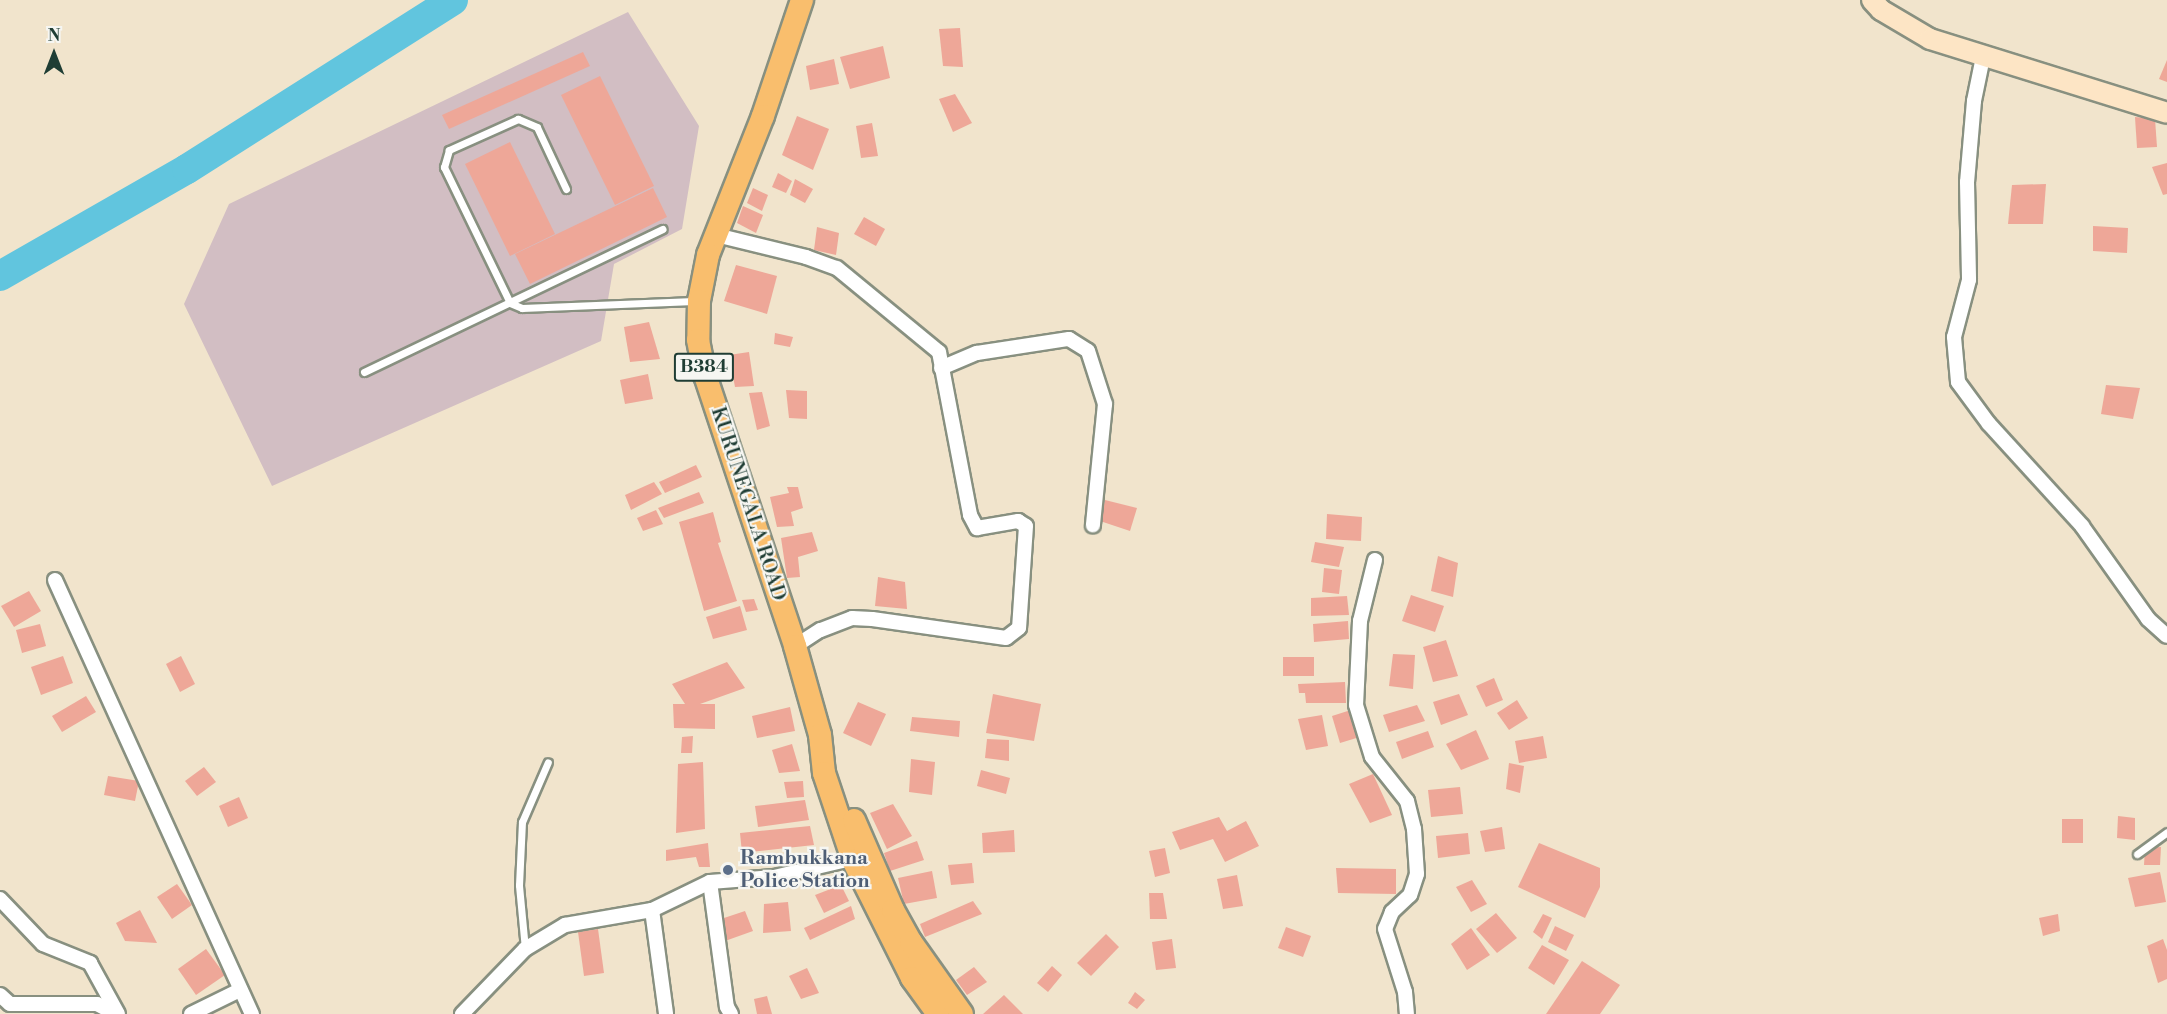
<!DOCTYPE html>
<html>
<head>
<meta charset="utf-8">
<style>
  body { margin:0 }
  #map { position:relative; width:2167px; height:1014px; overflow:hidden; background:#f1e4cc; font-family:"Libre Bodoni",serif }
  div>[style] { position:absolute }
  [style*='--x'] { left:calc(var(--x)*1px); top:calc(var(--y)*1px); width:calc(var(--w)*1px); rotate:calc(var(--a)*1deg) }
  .industrial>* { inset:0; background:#d2bec3 }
  .river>* { height:30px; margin:-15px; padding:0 15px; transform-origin:15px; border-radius:15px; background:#61c5de }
  .building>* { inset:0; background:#eea798 }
  .roads { filter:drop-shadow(2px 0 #889080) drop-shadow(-2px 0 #889080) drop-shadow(0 2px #889080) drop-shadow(0 -2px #889080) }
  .lane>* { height:7px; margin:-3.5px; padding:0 3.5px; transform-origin:3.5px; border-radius:3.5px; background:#fff }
  .street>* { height:14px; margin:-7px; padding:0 7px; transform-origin:7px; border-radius:7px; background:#fff }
  .secondary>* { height:20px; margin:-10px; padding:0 10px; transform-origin:10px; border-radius:10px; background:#fde5c5 }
  .primary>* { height:22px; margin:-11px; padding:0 11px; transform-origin:11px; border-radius:11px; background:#f9be6d }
  .dots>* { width:16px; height:16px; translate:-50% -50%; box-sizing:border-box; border:3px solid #f6f6f2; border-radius:50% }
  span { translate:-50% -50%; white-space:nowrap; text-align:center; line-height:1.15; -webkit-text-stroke:4.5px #f6f6f2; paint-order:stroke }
  .shield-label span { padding:2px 4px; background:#f6f6f2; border:2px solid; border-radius:4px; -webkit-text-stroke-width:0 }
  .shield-label { font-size:18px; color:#1f3d34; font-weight:700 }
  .street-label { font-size:20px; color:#1f3d34 }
  .service-label { font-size:20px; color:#4e5e75; font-weight:700 }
  .left { translate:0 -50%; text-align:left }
  .north { position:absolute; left:24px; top:24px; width:60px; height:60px; -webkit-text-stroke:4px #f6f6f2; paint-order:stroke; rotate:0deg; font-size:16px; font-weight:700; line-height:24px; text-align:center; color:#1f3d34 }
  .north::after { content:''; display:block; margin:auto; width:21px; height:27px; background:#1f3d34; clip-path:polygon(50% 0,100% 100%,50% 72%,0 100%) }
</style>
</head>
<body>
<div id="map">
  <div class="industrial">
    <i style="clip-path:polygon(628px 12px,699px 126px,682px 229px,614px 264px,601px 341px,272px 486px,184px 304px,229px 204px)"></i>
  </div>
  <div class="river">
    <i style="--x:0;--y:276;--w:215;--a:-29.8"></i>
    <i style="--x:187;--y:169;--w:315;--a:-32.4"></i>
  </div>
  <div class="building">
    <i style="clip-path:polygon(960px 28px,963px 67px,943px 66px,939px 29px)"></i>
    <i style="clip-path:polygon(883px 46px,890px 78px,850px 89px,840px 57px)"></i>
    <i style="clip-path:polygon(583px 52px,590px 66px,449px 129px,442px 115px)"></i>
    <i style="clip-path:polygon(834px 59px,839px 84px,810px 90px,806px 66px)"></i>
    <i style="clip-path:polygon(2167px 60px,2167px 82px,2159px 79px)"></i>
    <i style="clip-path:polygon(600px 76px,654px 186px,615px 205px,561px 95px)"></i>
    <i style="clip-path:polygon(955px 94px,972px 123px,953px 132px,939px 99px)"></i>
    <i style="clip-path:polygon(797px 116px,829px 129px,813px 170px,782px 155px)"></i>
    <i style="clip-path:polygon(2135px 117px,2155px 119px,2157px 147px,2137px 148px)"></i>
    <i style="clip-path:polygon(872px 123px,878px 156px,861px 158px,856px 126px)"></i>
    <i style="clip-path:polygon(510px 142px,555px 234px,510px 256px,465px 164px)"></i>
    <i style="clip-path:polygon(2167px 163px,2167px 194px,2163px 195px,2152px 167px)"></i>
    <i style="clip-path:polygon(778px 173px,792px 181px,786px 193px,772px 187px)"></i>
    <i style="clip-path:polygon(795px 179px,813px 189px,805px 203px,790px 195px)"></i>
    <i style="clip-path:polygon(2046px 184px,2043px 224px,2008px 224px,2012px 185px)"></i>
    <i style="clip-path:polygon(653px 188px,667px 217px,530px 284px,515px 254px)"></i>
    <i style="clip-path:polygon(753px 188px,768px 195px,762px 211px,747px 203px)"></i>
    <i style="clip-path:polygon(743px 206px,763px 215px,756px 233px,737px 223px)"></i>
    <i style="clip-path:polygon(864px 217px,885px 229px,876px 246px,854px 234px)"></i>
    <i style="clip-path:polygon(2093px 226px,2128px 228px,2127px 253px,2093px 251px)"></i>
    <i style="clip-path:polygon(817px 227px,839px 233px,836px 255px,814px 250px)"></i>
    <i style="clip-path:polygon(736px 265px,777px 276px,767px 314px,724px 301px)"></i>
    <i style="clip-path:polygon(649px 322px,660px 359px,630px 362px,624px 327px)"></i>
    <i style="clip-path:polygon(775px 333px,793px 337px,790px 347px,774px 344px)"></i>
    <i style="clip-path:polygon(749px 352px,754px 386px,735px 387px,729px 355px)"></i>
    <i style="clip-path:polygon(648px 374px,653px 399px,625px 404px,620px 380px)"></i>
    <i style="clip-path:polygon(2106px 385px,2140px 388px,2133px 419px,2101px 414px)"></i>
    <i style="clip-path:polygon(786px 390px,807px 391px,807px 419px,789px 418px)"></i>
    <i style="clip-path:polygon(762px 392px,770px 426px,757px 430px,749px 393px)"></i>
    <i style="clip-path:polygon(696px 465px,702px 477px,665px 493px,659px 482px)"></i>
    <i style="clip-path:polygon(654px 482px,662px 494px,631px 510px,625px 495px)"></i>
    <i style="clip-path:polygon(787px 487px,798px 487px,803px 508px,791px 512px,794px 526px,777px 527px,770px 497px,789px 493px)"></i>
    <i style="clip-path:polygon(699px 492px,704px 503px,664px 518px,658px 508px)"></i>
    <i style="clip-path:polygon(1105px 500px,1137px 508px,1130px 531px,1100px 521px)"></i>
    <i style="clip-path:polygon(656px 510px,663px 524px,643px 531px,637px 518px)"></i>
    <i style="clip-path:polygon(713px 512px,721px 542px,718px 543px,737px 601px,704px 611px,679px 522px)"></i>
    <i style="clip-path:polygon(1327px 514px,1362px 517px,1361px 541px,1326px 539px)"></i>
    <i style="clip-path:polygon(812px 532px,818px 551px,798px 557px,800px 577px,787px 578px,781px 538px)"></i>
    <i style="clip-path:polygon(1315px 542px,1344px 547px,1339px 567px,1311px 562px)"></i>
    <i style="clip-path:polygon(1438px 556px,1458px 563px,1453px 597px,1431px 591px)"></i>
    <i style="clip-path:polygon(1324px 568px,1342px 570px,1339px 594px,1322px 592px)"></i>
    <i style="clip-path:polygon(878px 577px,905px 582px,907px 609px,875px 606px)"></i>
    <i style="clip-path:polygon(29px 591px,41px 611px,14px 627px,1px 606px)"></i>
    <i style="clip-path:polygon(1411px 595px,1444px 606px,1435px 632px,1402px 621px)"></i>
    <i style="clip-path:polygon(1347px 596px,1349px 615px,1311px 616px,1311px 598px)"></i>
    <i style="clip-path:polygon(754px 599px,758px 610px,746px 612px,742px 600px)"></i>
    <i style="clip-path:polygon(740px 606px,747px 630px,713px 639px,706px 617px)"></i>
    <i style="clip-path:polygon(1348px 621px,1349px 639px,1314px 642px,1313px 624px)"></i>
    <i style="clip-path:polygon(40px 624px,46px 646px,22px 653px,16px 630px)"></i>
    <i style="clip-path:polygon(1446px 640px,1458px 676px,1433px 682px,1423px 647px)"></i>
    <i style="clip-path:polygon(1393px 654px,1415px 655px,1413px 689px,1389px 686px)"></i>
    <i style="clip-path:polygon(63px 656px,73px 683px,41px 695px,31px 667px)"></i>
    <i style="clip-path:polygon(181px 656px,195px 684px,180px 692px,166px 664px)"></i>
    <i style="clip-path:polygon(1283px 657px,1314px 657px,1314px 676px,1283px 676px)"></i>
    <i style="clip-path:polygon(727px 662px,745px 688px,700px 704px,715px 704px,715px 729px,674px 728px,673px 704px,685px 704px,672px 684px)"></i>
    <i style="clip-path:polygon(1494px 678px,1503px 700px,1486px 707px,1476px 686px)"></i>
    <i style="clip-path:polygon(1345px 682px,1346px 703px,1306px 703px,1305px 693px,1299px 693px,1298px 684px)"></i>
    <i style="clip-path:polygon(993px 694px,1041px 704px,1034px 741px,986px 733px)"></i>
    <i style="clip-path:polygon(1459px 694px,1468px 715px,1441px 725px,1433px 702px)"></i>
    <i style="clip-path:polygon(86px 696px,96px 712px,62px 732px,52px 716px)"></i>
    <i style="clip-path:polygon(1517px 700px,1528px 718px,1509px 730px,1497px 713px)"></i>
    <i style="clip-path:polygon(858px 702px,886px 714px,871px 746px,843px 733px)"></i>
    <i style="clip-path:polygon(1417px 705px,1425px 721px,1389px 732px,1383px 715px)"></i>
    <i style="clip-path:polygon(790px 707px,795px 731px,757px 738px,752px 716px)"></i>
    <i style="clip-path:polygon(1354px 709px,1363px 736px,1340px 743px,1332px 716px)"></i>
    <i style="clip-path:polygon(1322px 715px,1328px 746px,1306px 750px,1298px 719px)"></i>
    <i style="clip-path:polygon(912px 717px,960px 721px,959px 737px,910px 731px)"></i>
    <i style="clip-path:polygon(1476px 730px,1489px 759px,1461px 770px,1446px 744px)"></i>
    <i style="clip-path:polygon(1428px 731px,1434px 747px,1402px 759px,1396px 742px)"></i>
    <i style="clip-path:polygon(693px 736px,692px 753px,681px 753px,682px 737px)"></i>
    <i style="clip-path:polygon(1543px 736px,1547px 758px,1519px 763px,1515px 741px)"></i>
    <i style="clip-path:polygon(987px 739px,1009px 740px,1009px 761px,985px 758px)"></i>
    <i style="clip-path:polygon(792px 744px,800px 771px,779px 773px,772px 750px)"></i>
    <i style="clip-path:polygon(911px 759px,935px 762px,932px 795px,909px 792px)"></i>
    <i style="clip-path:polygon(703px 762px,705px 829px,676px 833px,678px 764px)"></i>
    <i style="clip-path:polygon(1509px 763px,1524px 766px,1520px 793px,1506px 789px)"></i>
    <i style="clip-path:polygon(204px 767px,216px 782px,197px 796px,185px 781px)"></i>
    <i style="clip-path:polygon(981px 770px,1010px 778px,1006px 794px,977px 786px)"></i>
    <i style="clip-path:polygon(1373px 774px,1392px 815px,1370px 823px,1349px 784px)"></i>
    <i style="clip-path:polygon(108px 776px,139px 781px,135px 801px,104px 795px)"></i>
    <i style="clip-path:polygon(803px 781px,804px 797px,787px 798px,784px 782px)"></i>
    <i style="clip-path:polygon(1460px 787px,1463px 814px,1431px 817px,1428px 790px)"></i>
    <i style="clip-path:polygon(239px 797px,248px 818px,228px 827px,219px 806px)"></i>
    <i style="clip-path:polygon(805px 800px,809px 820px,758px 827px,755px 806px)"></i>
    <i style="clip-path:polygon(893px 804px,912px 836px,887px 849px,870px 813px)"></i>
    <i style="clip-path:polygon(2118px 816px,2135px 818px,2135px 840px,2117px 838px)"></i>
    <i style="clip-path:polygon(1219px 817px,1227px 831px,1246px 821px,1259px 846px,1225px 862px,1213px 839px,1180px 850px,1172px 832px)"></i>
    <i style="clip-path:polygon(2062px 819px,2083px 819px,2083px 843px,2062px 843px)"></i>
    <i style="clip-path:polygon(810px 826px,814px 845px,742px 853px,740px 833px)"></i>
    <i style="clip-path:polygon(1502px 827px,1505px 849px,1485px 852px,1480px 831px)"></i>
    <i style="clip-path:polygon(1014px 830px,1015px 852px,983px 853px,982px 833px)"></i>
    <i style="clip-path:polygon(1468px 833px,1470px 854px,1438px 858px,1436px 836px)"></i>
    <i style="clip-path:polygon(917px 841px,924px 860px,890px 871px,884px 853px)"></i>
    <i style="clip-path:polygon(708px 843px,710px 867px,699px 867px,696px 857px,666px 861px,666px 850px)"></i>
    <i style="clip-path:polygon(1539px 843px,1600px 868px,1600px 887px,1585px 918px,1518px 887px)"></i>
    <i style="clip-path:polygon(2161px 847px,2160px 865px,2144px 865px,2145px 848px)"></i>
    <i style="clip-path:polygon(1165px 848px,1170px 873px,1155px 877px,1149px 851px)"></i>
    <i style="clip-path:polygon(972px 863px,974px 883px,951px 885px,948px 865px)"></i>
    <i style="clip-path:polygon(1336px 868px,1396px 869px,1396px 894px,1338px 893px)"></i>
    <i style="clip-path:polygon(932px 871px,937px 898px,904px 904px,898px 878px)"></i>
    <i style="clip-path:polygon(2160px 872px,2166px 902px,2135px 907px,2128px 878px)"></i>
    <i style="clip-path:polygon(1237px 875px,1243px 906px,1223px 909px,1217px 879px)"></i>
    <i style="clip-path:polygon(1472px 880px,1487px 904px,1471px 912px,1456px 887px)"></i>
    <i style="clip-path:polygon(177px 884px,192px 905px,172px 919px,157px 897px)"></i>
    <i style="clip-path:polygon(841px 885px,849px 901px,824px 913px,815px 895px)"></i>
    <i style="clip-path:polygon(1149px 893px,1163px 893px,1167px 919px,1150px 919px)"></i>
    <i style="clip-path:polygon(973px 901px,982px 914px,925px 937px,920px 924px)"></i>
    <i style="clip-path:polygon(788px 902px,791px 931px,763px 933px,764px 904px)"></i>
    <i style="clip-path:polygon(851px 906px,855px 919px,810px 940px,804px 928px)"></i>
    <i style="clip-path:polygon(140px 910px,157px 943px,125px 941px,116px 923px)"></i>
    <i style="clip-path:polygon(745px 911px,753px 931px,725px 941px,718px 920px)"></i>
    <i style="clip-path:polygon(1496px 913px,1517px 938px,1497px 953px,1476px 929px)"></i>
    <i style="clip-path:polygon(1543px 914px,1552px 918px,1542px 939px,1533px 932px)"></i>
    <i style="clip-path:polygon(2058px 914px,2060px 931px,2043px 936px,2039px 918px)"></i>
    <i style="clip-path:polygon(1555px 926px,1574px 935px,1566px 951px,1548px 942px)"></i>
    <i style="clip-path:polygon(1286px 927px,1311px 936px,1303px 957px,1278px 948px)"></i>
    <i style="clip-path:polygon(1471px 928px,1490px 955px,1467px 970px,1451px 944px)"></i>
    <i style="clip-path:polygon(598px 929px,604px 973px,584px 976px,578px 932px)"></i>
    <i style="clip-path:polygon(1106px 934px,1119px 947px,1091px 976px,1077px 963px)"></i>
    <i style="clip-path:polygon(1172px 939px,1176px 968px,1156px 970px,1152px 942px)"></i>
    <i style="clip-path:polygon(2163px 939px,2167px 950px,2167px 979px,2158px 983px,2147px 946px)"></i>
    <i style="clip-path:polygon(1542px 945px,1569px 960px,1554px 985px,1528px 968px)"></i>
    <i style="clip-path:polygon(206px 949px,225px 975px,196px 995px,178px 969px)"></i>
    <i style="clip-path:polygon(1582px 961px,1620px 985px,1600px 1014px,1546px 1014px)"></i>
    <i style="clip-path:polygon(1052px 966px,1062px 975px,1048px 992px,1037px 983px)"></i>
    <i style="clip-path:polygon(974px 967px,987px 982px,967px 995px,956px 980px)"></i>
    <i style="clip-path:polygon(807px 968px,819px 993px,801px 999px,789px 976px)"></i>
    <i style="clip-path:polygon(1135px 992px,1145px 1000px,1137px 1009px,1128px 1003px)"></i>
    <i style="clip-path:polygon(1004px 995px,1023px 1014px,983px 1014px)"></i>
    <i style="clip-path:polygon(767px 996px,772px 1014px,757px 1014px,754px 999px)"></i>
  </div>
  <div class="roads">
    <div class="lane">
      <i style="--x:566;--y:189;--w:68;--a:-115.1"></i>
      <i style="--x:537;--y:127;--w:21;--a:-157"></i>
      <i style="--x:518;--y:119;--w:76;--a:155.8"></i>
      <i style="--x:449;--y:150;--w:18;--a:106"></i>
      <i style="--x:444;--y:167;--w:151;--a:64.1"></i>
      <i style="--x:510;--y:303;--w:13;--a:23"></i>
      <i style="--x:522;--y:308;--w:172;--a:-2.3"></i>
      <i style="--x:364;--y:372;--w:331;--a:-25.6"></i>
      <i style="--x:2137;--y:854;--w:37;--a:-36"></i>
      <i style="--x:525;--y:949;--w:64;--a:-95.4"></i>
      <i style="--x:519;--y:885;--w:63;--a:-87.3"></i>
      <i style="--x:522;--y:822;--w:65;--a:-66.6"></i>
    </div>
    <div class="street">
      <i style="--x:1983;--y:57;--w:45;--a:101.6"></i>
      <i style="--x:1974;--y:101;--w:81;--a:94.9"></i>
      <i style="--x:1967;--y:182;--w:98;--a:88.8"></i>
      <i style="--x:1969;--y:280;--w:59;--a:104.7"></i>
      <i style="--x:1954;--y:337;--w:45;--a:84.9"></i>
      <i style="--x:1958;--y:382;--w:52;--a:53.6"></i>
      <i style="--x:1989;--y:424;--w:138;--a:47.6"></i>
      <i style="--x:2082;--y:526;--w:114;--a:54.6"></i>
      <i style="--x:2148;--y:619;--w:25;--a:42"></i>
      <i style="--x:716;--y:235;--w:93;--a:13.7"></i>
      <i style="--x:806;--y:257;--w:33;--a:20"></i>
      <i style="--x:837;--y:268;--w:132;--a:39.5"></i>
      <i style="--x:939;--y:352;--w:166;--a:79.2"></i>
      <i style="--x:970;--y:515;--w:15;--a:62"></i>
      <i style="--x:977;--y:528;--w:42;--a:-9.7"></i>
      <i style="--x:1018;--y:521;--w:9;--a:32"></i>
      <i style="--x:1026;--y:526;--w:102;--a:93.9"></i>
      <i style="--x:1019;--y:628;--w:16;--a:142"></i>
      <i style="--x:1006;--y:638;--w:135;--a:-171.9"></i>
      <i style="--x:872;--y:619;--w:20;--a:-177"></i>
      <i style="--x:852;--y:618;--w:34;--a:159"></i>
      <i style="--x:820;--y:630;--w:30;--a:147"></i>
      <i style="--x:941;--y:368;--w:39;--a:-23"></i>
      <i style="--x:977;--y:353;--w:93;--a:-8.7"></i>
      <i style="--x:1069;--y:339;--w:22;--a:32"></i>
      <i style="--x:1088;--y:351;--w:56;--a:72.2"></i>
      <i style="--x:1105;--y:404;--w:122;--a:95.7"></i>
      <i style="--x:1375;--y:560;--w:63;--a:103.8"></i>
      <i style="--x:1360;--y:621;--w:84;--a:92.7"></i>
      <i style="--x:1356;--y:705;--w:54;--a:72.9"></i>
      <i style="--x:1372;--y:757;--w:56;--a:51.5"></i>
      <i style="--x:1407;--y:801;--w:29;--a:76"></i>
      <i style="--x:1414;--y:829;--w:45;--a:86.2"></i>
      <i style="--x:1417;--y:874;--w:22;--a:108"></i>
      <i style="--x:1410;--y:895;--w:25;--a:137"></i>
      <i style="--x:1392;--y:912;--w:18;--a:112"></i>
      <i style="--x:1385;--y:929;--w:66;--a:72.4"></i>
      <i style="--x:1405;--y:992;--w:22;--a:85"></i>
      <i style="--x:55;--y:580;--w:477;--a:65.6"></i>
      <i style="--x:710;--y:882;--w:126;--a:82.3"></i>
      <i style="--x:727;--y:1007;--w:8;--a:60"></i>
      <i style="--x:0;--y:899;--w:62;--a:46.3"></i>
      <i style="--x:43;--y:944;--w:51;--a:22"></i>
      <i style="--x:90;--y:963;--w:58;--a:61.2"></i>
      <i style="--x:652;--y:910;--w:105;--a:82.3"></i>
      <i style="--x:0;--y:995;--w:13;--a:42"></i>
      <i style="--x:10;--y:1004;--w:87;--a:0"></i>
      <i style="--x:97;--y:1004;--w:21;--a:28"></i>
      <i style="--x:191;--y:1014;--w:55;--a:-26.1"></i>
      <i style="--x:462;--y:1014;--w:91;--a:-45.9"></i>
      <i style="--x:525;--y:949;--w:47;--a:-31"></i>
      <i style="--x:565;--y:925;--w:88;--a:-9.8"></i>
      <i style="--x:652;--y:910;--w:64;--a:-25.8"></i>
      <i style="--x:710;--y:882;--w:64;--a:-4.5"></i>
      <i style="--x:774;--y:877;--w:87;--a:-13.2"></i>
    </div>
    <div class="secondary">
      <i style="--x:1872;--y:0;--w:13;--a:48"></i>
      <i style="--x:1881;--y:10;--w:57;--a:30.6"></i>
      <i style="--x:1930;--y:39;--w:248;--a:17.3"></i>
    </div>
    <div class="primary">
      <i style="--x:802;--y:0;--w:122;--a:108.6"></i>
      <i style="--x:763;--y:116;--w:149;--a:111.6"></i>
      <i style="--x:708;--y:255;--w:47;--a:101.1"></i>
      <i style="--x:699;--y:301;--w:39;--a:91"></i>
      <i style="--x:698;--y:340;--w:36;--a:79"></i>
      <i style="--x:705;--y:375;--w:286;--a:71.6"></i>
      <i style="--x:795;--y:646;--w:92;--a:74.3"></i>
      <i style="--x:820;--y:735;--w:38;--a:84"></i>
      <i style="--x:824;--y:773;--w:92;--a:71.6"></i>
      <i style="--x:853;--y:860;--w:132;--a:63.4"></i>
      <i style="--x:912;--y:978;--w:44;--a:54.2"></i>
      <i style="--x:854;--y:820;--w:98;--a:66.6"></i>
      <i style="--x:893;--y:910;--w:37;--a:61"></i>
      <i style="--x:911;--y:942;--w:88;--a:54.7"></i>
    </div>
  </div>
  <div class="dots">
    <i style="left:728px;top:870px;background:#5c6f8a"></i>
  </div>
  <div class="shield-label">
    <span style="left:704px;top:367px">B384</span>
  </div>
  <div class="street-label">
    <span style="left:748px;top:504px;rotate:72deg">KURUNEGALA ROAD</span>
  </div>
  <div class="service-label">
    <span class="left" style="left:740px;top:870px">Rambukkana<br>Police Station</span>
  </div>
  <div class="north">N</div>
</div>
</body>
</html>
